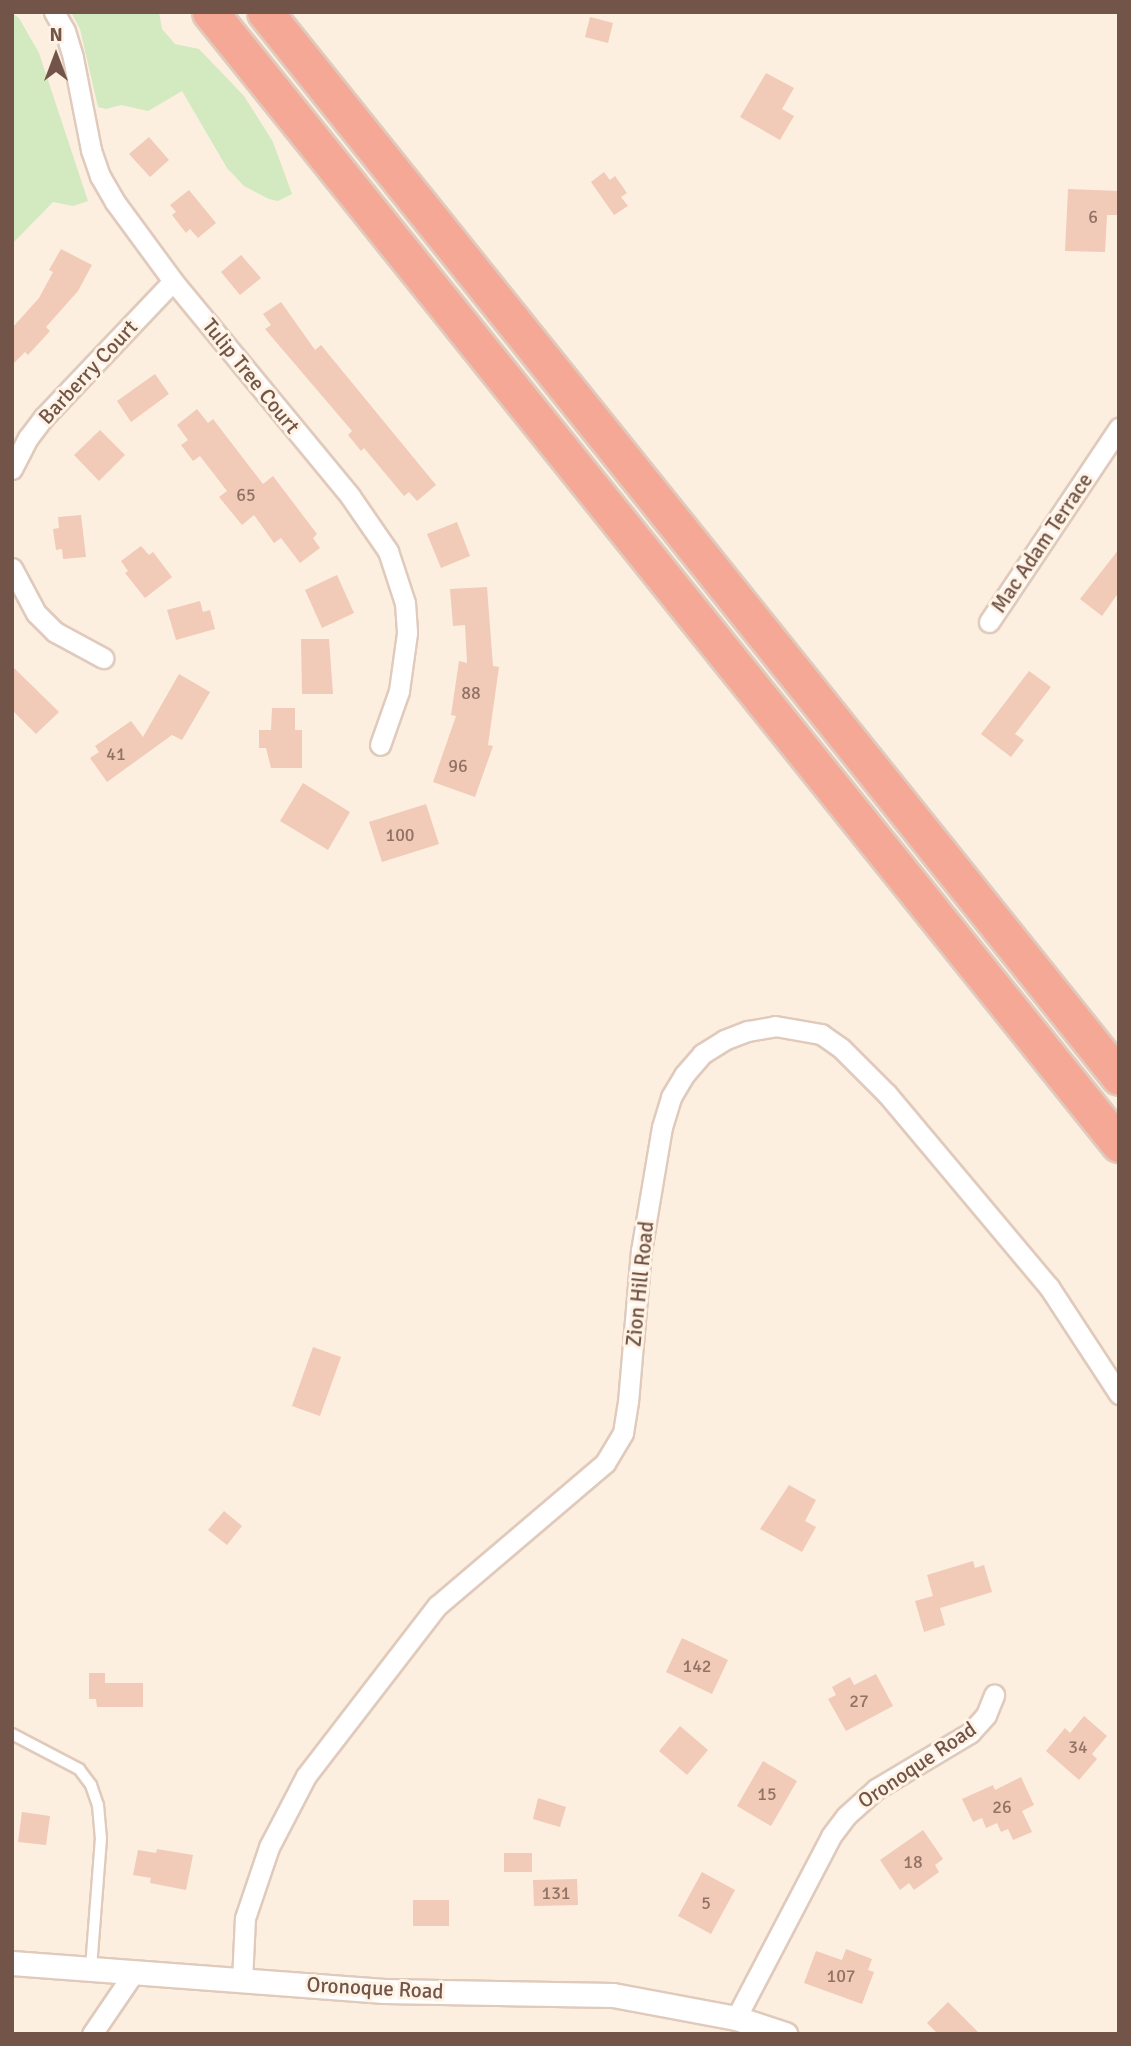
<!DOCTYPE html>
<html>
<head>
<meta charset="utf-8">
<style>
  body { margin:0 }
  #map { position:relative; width:1131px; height:2046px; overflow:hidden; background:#fcefe0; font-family:Signika,sans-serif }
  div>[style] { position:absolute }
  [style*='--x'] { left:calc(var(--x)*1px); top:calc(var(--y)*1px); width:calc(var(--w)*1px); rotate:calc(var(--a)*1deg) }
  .green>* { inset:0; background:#d3e9bf }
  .building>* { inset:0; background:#f1cab8 }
  .roads { filter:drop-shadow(2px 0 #e0cabc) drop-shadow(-2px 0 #e0cabc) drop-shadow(0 2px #e0cabc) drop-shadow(0 -2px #e0cabc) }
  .service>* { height:10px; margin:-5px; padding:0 5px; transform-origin:5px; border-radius:5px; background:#fff }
  .minor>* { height:19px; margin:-9.5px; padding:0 9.5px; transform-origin:9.5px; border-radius:9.5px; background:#fff }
  .tertiary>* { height:23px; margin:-11.5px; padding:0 11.5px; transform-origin:11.5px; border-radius:11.5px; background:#fff }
  .motorway>* { height:35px; margin:-17.5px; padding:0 17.5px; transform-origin:17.5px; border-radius:17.5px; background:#f6a897 }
  span { translate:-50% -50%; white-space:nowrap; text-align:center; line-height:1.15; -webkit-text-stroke:6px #fff3e6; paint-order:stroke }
  .number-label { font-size:18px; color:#927264 }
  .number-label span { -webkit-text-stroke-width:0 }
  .street-label { font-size:21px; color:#725448 }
  .frame { position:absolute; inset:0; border:14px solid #725448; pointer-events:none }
  .north { position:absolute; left:21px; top:21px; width:70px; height:70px; -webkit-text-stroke:5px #fff3e6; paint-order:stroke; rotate:0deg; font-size:19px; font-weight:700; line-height:28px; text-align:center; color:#725448 }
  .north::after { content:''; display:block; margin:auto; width:24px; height:32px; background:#725448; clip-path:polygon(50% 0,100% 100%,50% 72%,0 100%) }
</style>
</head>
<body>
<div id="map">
  <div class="green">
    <i style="clip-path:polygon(71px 12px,159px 12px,162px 29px,175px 44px,199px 49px,244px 96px,273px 142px,292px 194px,278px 201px,269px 199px,244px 186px,227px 168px,182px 91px,148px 111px,121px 105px,106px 109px,98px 107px,80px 29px)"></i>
    <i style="clip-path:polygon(12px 13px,19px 18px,39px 53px,88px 201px,73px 206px,53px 202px,12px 244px)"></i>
  </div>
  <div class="building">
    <i style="clip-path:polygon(590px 17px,613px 23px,608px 43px,585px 37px)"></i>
    <i style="clip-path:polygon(766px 73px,794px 88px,782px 109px,794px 116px,780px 140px,740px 117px)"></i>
    <i style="clip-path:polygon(149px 137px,169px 160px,150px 177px,129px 154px)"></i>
    <i style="clip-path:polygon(604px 172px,610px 180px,615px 176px,627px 193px,621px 197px,628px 206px,614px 215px,591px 182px)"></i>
    <i style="clip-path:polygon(1068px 189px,1119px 191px,1119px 215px,1107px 215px,1105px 252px,1065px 251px)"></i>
    <i style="clip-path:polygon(189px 190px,216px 223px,198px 238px,190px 229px,186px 233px,172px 215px,176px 212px,170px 205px)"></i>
    <i style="clip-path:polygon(61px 249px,92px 265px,78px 291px,46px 327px,50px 331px,28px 355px,25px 352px,12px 365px,12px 328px,39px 298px,53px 272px,49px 270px)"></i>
    <i style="clip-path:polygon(241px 255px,261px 278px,240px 295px,221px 272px)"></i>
    <i style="clip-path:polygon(281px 302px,315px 350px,321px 345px,436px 485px,417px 501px,409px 492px,404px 496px,364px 448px,361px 451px,348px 435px,352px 431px,265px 329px,271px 325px,263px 314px)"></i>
    <i style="clip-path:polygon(155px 374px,169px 394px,131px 422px,117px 401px)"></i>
    <i style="clip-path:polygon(197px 409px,208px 423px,213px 419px,263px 484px,273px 476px,317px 534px,313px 538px,320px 548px,300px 563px,281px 538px,274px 543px,254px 515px,242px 525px,219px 497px,227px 491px,200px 456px,193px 461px,181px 445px,188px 440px,177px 425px)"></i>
    <i style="clip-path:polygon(100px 430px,125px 455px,99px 481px,74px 455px)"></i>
    <i style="clip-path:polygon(81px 515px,86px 557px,63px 559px,62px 549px,56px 550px,53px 529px,59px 528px,58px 517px)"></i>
    <i style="clip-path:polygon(457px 522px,470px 556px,441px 568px,427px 534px)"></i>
    <i style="clip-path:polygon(141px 546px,149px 555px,153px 552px,172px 577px,145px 598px,125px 573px,128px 571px,121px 561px)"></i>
    <i style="clip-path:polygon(1119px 549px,1119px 592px,1102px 616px,1080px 599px)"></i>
    <i style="clip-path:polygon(337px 575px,354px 613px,322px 628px,305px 590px)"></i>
    <i style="clip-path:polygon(487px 587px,493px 666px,499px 667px,488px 745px,493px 746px,475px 797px,433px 782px,456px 716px,451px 715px,459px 661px,467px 663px,465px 625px,453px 626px,450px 589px)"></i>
    <i style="clip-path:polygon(200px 601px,203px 612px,210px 610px,215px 629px,176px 640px,167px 610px)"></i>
    <i style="clip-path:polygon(301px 639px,329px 639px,333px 694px,302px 694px)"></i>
    <i style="clip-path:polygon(12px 666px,59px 712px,36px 734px,12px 710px)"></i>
    <i style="clip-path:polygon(1029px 671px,1051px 687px,1015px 734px,1024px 740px,1011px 757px,981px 734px)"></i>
    <i style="clip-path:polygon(179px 674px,210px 692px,182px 740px,172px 735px,107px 782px,90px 758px,99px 752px,95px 746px,131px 721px,143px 737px)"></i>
    <i style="clip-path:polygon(272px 708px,295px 708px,295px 730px,302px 730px,302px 768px,271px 768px,266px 748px,259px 748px,259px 730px,271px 730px)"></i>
    <i style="clip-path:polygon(303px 783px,350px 812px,328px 850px,280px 821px)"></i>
    <i style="clip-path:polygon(426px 804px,439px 844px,382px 862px,369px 822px)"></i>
    <i style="clip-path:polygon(313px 1347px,341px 1357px,320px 1416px,292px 1406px)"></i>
    <i style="clip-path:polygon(789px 1485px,816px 1500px,805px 1521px,816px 1527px,802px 1552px,760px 1529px)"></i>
    <i style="clip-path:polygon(224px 1511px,242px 1526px,227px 1545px,208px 1530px)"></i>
    <i style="clip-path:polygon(973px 1561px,975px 1568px,984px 1565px,992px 1592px,940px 1608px,945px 1625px,924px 1632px,915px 1601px,933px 1596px,927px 1575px)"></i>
    <i style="clip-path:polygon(682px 1638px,728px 1660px,712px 1694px,666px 1672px)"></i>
    <i style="clip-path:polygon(89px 1673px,105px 1673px,105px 1683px,143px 1683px,143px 1707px,97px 1707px,96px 1699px,89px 1699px)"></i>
    <i style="clip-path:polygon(876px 1674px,893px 1706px,846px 1731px,828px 1699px,836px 1695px,832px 1687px,850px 1677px,854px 1685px)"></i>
    <i style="clip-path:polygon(1084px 1716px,1107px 1736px,1092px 1754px,1097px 1759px,1079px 1780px,1046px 1751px,1065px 1728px,1070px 1733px)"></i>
    <i style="clip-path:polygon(680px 1726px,708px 1750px,687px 1775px,659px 1751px)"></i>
    <i style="clip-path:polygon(763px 1761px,797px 1781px,771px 1826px,737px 1806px)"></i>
    <i style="clip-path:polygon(1021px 1777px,1034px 1805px,1022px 1811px,1032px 1832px,1013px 1840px,1008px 1829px,1001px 1832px,997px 1823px,986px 1828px,982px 1818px,973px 1822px,962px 1799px,993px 1785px,995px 1790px)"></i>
    <i style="clip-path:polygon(538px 1798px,566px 1807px,560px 1827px,533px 1819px)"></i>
    <i style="clip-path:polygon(22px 1812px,50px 1816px,46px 1845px,18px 1842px)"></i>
    <i style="clip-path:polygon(923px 1830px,943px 1859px,935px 1865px,939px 1872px,914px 1890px,909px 1883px,900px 1890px,880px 1860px)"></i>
    <i style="clip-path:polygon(157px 1849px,193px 1855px,186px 1890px,150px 1883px,151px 1878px,133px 1875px,138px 1850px,156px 1853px)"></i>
    <i style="clip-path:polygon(504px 1853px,532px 1853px,532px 1872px,504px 1872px)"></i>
    <i style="clip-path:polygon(702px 1872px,735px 1890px,711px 1934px,678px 1916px)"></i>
    <i style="clip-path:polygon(577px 1879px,578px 1905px,534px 1906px,533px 1880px)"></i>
    <i style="clip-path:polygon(413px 1900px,449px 1900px,449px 1926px,413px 1926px)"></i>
    <i style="clip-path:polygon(846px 1949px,872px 1959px,868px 1970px,874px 1972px,862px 2004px,804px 1983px,816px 1951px,842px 1960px)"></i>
    <i style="clip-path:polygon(948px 2002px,980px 2034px,938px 2034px,927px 2023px)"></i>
  </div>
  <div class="roads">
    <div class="service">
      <i style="--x:12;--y:1734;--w:76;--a:27.6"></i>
      <i style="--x:79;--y:1769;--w:20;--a:53"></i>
      <i style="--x:91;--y:1785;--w:21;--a:71"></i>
      <i style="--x:98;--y:1805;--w:33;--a:85"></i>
      <i style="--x:101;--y:1838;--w:130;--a:94.4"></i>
    </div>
    <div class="minor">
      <i style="--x:54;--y:12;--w:22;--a:60"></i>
      <i style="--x:65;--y:31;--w:28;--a:73"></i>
      <i style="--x:73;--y:58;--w:94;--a:78.9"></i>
      <i style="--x:91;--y:150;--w:28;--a:71"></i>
      <i style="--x:100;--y:176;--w:30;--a:60"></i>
      <i style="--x:115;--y:202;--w:98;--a:53.7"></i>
      <i style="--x:173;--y:281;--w:278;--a:50.5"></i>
      <i style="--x:350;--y:496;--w:67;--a:55.4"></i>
      <i style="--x:388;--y:551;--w:55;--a:71.9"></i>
      <i style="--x:405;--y:603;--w:30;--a:86"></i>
      <i style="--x:407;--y:633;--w:59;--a:97.9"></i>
      <i style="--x:399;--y:691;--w:57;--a:109.4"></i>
      <i style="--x:12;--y:469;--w:35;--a:-63"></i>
      <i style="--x:28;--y:438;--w:26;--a:-53"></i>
      <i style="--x:44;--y:417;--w:187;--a:-46.5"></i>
      <i style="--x:12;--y:568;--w:51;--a:61.9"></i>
      <i style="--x:36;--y:613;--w:27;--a:45"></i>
      <i style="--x:55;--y:632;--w:55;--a:28.4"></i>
      <i style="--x:989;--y:622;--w:234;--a:-56.2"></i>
      <i style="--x:242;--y:1981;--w:63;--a:-87.3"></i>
      <i style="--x:245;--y:1918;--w:75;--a:-71.3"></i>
      <i style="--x:269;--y:1847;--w:80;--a:-62.5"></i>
      <i style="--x:306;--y:1776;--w:215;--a:-52.4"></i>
      <i style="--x:437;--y:1606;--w:221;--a:-40.4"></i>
      <i style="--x:605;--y:1463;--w:35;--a:-59"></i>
      <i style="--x:623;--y:1433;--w:31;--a:-81"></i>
      <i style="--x:628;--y:1402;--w:152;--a:-85.1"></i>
      <i style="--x:641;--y:1251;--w:126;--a:-80.4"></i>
      <i style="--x:662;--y:1127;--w:31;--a:-73"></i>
      <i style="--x:671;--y:1097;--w:26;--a:-59"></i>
      <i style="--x:684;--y:1075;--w:28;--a:-49"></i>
      <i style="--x:702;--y:1054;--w:26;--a:-32"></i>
      <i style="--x:724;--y:1040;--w:26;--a:-21"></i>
      <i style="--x:748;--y:1031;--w:27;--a:-10"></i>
      <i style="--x:775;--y:1026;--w:47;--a:9.9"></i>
      <i style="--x:821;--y:1034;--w:24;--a:35"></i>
      <i style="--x:841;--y:1048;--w:65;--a:45"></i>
      <i style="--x:887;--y:1094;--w:252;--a:50"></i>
      <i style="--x:1049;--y:1287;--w:128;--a:56.8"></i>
      <i style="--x:736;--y:2018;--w:205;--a:-62.4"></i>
      <i style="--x:831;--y:1836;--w:25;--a:-53"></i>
      <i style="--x:846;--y:1816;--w:40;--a:-42"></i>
      <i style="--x:876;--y:1789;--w:109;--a:-30.8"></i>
      <i style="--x:970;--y:1733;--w:24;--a:-48"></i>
      <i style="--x:986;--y:1715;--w:22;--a:-68"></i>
      <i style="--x:92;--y:2034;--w:76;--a:-55.7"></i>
    </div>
    <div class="tertiary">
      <i style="--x:12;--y:1963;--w:373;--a:4.3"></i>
      <i style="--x:384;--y:1991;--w:229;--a:1"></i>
      <i style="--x:613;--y:1995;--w:125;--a:10.6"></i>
      <i style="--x:736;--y:2018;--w:52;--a:18.1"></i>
    </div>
    <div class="motorway">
      <i style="--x:210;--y:12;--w:1452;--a:51.24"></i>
      <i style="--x:265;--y:12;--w:1365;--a:51.27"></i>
    </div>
  </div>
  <div class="number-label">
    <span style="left:1093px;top:217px">6</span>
    <span style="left:246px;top:495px">65</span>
    <span style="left:471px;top:693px">88</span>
    <span style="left:116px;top:754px">41</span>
    <span style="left:458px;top:766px">96</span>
    <span style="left:400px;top:835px">100</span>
    <span style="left:697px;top:1666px">142</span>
    <span style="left:859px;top:1701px">27</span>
    <span style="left:1078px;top:1747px">34</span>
    <span style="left:767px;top:1794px">15</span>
    <span style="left:1002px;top:1807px">26</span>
    <span style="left:913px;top:1862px">18</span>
    <span style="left:556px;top:1893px">131</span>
    <span style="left:706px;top:1903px">5</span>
    <span style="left:841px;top:1976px">107</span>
  </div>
  <div class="street-label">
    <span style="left:88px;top:372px;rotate:-47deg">Barberry Court</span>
    <span style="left:251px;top:376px;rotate:51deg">Tulip Tree Court</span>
    <span style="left:1042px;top:543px;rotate:-56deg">Mac Adam Terrace</span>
    <span style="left:640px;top:1284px;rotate:-84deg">Zion Hill Road</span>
    <span style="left:917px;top:1765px;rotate:-34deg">Oronoque Road</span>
    <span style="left:375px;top:1988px;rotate:3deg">Oronoque Road</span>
  </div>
  <div class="frame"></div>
  <div class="north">N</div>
</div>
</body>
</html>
